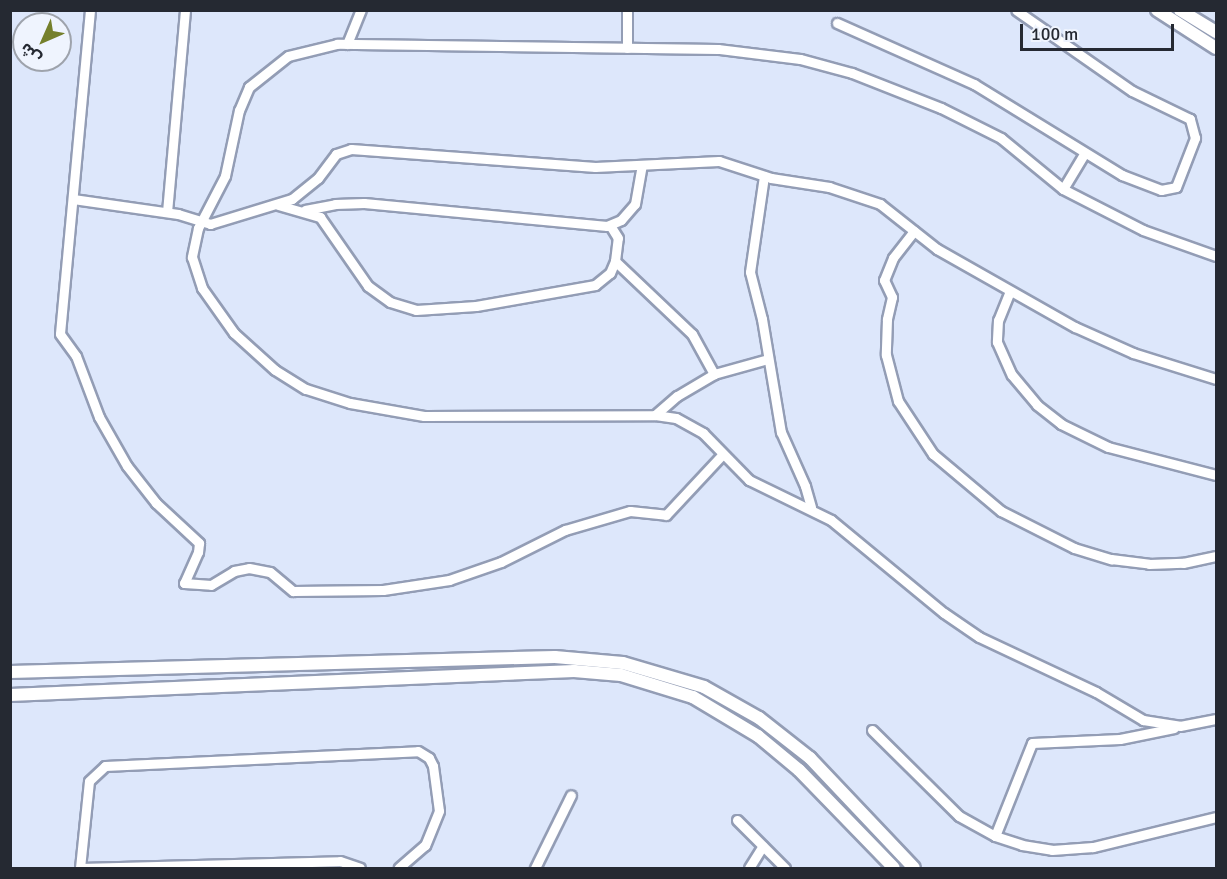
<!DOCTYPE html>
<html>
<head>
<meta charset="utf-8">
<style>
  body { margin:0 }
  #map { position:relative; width:1227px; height:879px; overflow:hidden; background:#dde7fb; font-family:Signika,"Noto Sans Arabic",sans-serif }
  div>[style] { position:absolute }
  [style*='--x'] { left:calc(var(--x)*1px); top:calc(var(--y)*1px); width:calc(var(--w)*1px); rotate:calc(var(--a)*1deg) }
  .roads { filter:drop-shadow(2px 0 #939db5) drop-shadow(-2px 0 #939db5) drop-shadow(0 2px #939db5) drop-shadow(0 -2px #939db5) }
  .minor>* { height:9px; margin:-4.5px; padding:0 4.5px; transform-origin:4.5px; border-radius:4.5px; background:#fff }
  .tertiary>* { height:12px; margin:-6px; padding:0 6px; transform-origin:6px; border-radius:6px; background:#fff }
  span { translate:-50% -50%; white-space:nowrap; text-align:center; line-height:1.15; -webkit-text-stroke:5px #eff4fe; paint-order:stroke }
  .frame { position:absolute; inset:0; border:12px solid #252932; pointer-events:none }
  .north { position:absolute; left:12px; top:12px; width:60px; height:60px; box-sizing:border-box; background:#eff4fe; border:2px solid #9ea3ac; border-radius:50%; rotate:225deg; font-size:16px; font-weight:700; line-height:24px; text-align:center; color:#252932 }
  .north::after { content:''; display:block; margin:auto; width:21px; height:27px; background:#75802c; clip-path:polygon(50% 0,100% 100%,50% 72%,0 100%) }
  .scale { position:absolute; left:1020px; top:24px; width:154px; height:27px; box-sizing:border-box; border:3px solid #252932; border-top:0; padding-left:8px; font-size:18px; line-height:21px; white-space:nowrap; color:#252932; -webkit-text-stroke:4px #eff4fe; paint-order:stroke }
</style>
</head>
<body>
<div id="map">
  <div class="roads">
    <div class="minor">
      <i style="--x:90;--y:10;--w:325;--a:95.3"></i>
      <i style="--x:60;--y:334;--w:27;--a:54"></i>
      <i style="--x:76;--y:356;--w:65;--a:69.3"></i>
      <i style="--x:99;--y:417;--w:56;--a:60.3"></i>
      <i style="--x:127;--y:466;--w:47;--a:51.9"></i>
      <i style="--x:156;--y:503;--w:59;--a:42.9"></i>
      <i style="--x:199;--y:543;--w:9;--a:96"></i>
      <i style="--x:198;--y:552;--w:34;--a:114"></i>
      <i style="--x:184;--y:583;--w:27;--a:4"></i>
      <i style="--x:211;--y:585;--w:27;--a:-31"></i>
      <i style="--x:234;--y:571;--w:15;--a:-11"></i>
      <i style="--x:249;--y:568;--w:21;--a:11"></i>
      <i style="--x:270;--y:572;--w:30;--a:40"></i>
      <i style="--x:293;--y:591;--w:90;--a:-0.6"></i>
      <i style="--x:383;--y:590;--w:67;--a:-8.6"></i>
      <i style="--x:449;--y:580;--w:55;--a:-19.1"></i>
      <i style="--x:501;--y:562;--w:72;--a:-26.6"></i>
      <i style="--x:565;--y:530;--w:68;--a:-16.3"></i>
      <i style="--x:630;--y:511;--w:36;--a:6"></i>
      <i style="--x:666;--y:515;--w:82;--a:-47"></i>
      <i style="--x:627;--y:10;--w:38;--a:90"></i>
      <i style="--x:837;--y:23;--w:150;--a:24"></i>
      <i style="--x:974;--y:84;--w:174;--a:31.6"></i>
      <i style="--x:1122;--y:175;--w:42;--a:21"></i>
      <i style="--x:1161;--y:190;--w:15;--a:-11"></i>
      <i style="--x:1176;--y:187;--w:53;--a:-68.8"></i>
      <i style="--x:1195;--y:138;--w:20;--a:-105"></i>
      <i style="--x:1190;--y:119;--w:64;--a:-154.2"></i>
      <i style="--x:1132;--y:91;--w:141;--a:-145.1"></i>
      <i style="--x:347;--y:44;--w:37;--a:-68"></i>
      <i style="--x:764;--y:176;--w:97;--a:98.3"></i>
      <i style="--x:750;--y:272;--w:49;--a:75.7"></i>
      <i style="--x:762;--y:319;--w:115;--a:80.5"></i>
      <i style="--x:781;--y:432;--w:59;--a:66"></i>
      <i style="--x:805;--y:486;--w:22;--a:74"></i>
      <i style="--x:1063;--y:189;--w:41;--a:-59"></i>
      <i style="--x:73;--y:199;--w:106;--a:8.1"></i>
      <i style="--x:178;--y:214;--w:34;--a:17"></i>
      <i style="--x:210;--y:224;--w:86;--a:-17"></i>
      <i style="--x:292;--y:199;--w:33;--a:-39"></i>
      <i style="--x:318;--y:178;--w:30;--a:-53"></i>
      <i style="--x:336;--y:154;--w:16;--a:-18"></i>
      <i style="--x:351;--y:149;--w:245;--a:4.2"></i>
      <i style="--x:595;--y:167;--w:124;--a:-2.8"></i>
      <i style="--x:719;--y:161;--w:55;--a:18.1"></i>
      <i style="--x:771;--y:178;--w:59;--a:8.8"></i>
      <i style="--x:829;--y:187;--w:54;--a:18.4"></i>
      <i style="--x:880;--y:204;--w:73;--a:38.3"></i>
      <i style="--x:937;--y:249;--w:159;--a:29.5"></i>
      <i style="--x:1075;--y:327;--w:64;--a:24.1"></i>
      <i style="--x:1133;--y:353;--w:87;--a:17.4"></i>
      <i style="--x:278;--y:205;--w:44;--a:15.9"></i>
      <i style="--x:320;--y:217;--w:84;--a:55.2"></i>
      <i style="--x:368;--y:286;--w:27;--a:36"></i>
      <i style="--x:390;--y:302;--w:27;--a:17"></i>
      <i style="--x:416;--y:310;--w:60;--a:-3.8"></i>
      <i style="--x:476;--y:306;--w:121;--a:-10"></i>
      <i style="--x:595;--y:285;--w:19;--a:-39"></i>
      <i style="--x:610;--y:273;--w:13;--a:-67"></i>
      <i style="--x:615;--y:261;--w:23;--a:-83"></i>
      <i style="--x:618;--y:238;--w:15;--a:-122"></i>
      <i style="--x:305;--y:210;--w:31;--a:-11"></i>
      <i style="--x:335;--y:204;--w:29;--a:-2"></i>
      <i style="--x:364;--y:203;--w:244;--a:5.4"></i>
      <i style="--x:607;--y:226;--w:15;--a:-23"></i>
      <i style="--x:621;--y:220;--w:21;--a:-49"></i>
      <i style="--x:635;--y:204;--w:39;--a:-80"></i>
      <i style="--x:167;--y:212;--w:203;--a:-84.9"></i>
      <i style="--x:914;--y:231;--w:34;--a:128"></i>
      <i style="--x:893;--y:258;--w:24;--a:112"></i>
      <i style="--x:884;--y:280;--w:19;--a:65"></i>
      <i style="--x:892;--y:297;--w:23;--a:103"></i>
      <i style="--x:887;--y:319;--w:36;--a:92"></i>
      <i style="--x:886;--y:355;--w:48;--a:75.4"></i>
      <i style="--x:898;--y:401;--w:64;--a:56.6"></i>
      <i style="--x:933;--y:454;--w:89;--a:40"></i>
      <i style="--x:1001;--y:511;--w:82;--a:26.9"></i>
      <i style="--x:1074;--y:548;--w:39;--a:17"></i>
      <i style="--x:1111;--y:559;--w:38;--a:7"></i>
      <i style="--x:1149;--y:564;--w:34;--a:-2"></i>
      <i style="--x:1183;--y:563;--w:34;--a:-12"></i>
      <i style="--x:1216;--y:256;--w:77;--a:-160.4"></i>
      <i style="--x:1143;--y:230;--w:90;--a:-152.9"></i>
      <i style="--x:1063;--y:189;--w:80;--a:-140.6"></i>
      <i style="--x:1001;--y:138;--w:67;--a:-153.4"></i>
      <i style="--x:941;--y:108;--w:96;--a:-158.5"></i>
      <i style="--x:852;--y:73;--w:54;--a:-164.9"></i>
      <i style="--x:800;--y:59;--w:83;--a:-173"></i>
      <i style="--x:718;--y:49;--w:381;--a:-179.2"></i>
      <i style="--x:337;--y:44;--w:50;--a:166.2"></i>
      <i style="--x:288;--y:56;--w:50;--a:141.5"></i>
      <i style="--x:249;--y:87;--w:25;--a:113"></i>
      <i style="--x:239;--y:110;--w:67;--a:102"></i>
      <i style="--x:225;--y:176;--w:59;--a:117.4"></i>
      <i style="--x:198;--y:228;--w:30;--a:102"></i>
      <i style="--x:192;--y:257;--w:33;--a:72"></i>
      <i style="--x:202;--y:288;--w:55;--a:54.6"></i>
      <i style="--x:234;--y:333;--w:55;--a:42.1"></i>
      <i style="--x:275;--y:370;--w:36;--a:32"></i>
      <i style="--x:306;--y:389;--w:46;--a:17.7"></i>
      <i style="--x:350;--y:403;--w:75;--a:10"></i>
      <i style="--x:424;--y:416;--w:231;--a:-0.2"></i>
      <i style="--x:655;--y:415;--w:21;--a:8"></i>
      <i style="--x:676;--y:418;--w:31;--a:29"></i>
      <i style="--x:703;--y:433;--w:66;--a:45.6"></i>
      <i style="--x:749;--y:480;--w:91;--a:26"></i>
      <i style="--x:831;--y:520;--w:146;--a:39.5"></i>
      <i style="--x:944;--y:613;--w:42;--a:34.4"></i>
      <i style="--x:979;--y:637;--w:129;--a:25.2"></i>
      <i style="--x:1096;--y:692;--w:55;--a:30.8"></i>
      <i style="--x:1143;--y:720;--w:37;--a:9"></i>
      <i style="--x:1180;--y:726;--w:37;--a:-11"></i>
      <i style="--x:615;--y:261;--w:106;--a:43.5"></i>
      <i style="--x:692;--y:334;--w:46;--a:61.2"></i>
      <i style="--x:1010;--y:291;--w:31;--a:112"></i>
      <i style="--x:998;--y:320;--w:22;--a:93"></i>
      <i style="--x:997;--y:342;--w:36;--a:66"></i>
      <i style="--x:1012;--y:375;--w:39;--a:50"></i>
      <i style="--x:1037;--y:405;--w:31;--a:38"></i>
      <i style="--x:1061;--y:424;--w:52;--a:26.1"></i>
      <i style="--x:1108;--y:447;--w:112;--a:14.5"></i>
      <i style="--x:655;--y:415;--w:29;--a:-41"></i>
      <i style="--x:677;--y:396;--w:43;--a:-30.7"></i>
      <i style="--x:714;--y:374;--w:56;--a:-15.5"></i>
      <i style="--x:872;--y:730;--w:122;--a:44.7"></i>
      <i style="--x:959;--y:816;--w:41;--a:29.1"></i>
      <i style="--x:995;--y:836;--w:28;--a:18"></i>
      <i style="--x:1022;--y:845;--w:30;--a:9"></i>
      <i style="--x:1052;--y:850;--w:41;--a:-4.2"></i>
      <i style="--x:1093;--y:847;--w:127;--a:-13.7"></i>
      <i style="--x:737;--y:820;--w:68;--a:45"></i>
      <i style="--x:995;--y:836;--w:100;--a:-68.3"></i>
      <i style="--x:1032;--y:743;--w:88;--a:-2.6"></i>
      <i style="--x:1120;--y:739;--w:55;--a:-11.5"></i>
      <i style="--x:80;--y:868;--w:87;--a:-84.1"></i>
      <i style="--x:89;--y:781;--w:22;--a:-43"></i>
      <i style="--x:105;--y:766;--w:313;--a:-2.7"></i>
      <i style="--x:418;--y:751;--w:13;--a:32"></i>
      <i style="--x:429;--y:758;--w:9;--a:63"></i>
      <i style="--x:433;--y:766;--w:45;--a:82.4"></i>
      <i style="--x:439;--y:811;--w:37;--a:112"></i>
      <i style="--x:425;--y:845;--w:35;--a:139"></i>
      <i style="--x:80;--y:868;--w:260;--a:-1.5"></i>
      <i style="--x:340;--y:861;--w:21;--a:19"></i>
      <i style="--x:535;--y:868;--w:81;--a:-63.7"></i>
      <i style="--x:749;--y:868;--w:26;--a:-58"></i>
    </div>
    <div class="tertiary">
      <i style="--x:1157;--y:10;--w:70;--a:32.8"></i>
      <i style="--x:1180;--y:10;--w:42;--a:31.4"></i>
      <i style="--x:10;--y:672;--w:545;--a:-1.58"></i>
      <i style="--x:555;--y:657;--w:68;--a:5"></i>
      <i style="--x:623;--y:663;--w:84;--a:16.5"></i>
      <i style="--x:704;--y:687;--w:63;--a:29.4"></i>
      <i style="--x:759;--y:718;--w:65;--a:38.1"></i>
      <i style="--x:810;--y:758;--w:151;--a:46.6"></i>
      <i style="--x:10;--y:695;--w:565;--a:-2.44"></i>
      <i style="--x:574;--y:671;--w:47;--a:4.9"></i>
      <i style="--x:621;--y:675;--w:75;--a:17"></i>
      <i style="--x:693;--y:697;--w:76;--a:31"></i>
      <i style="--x:758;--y:736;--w:53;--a:39.7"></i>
      <i style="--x:799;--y:770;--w:136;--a:45.9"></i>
    </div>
  </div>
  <div class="frame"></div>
  <div class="north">ش</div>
  <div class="scale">100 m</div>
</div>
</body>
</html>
